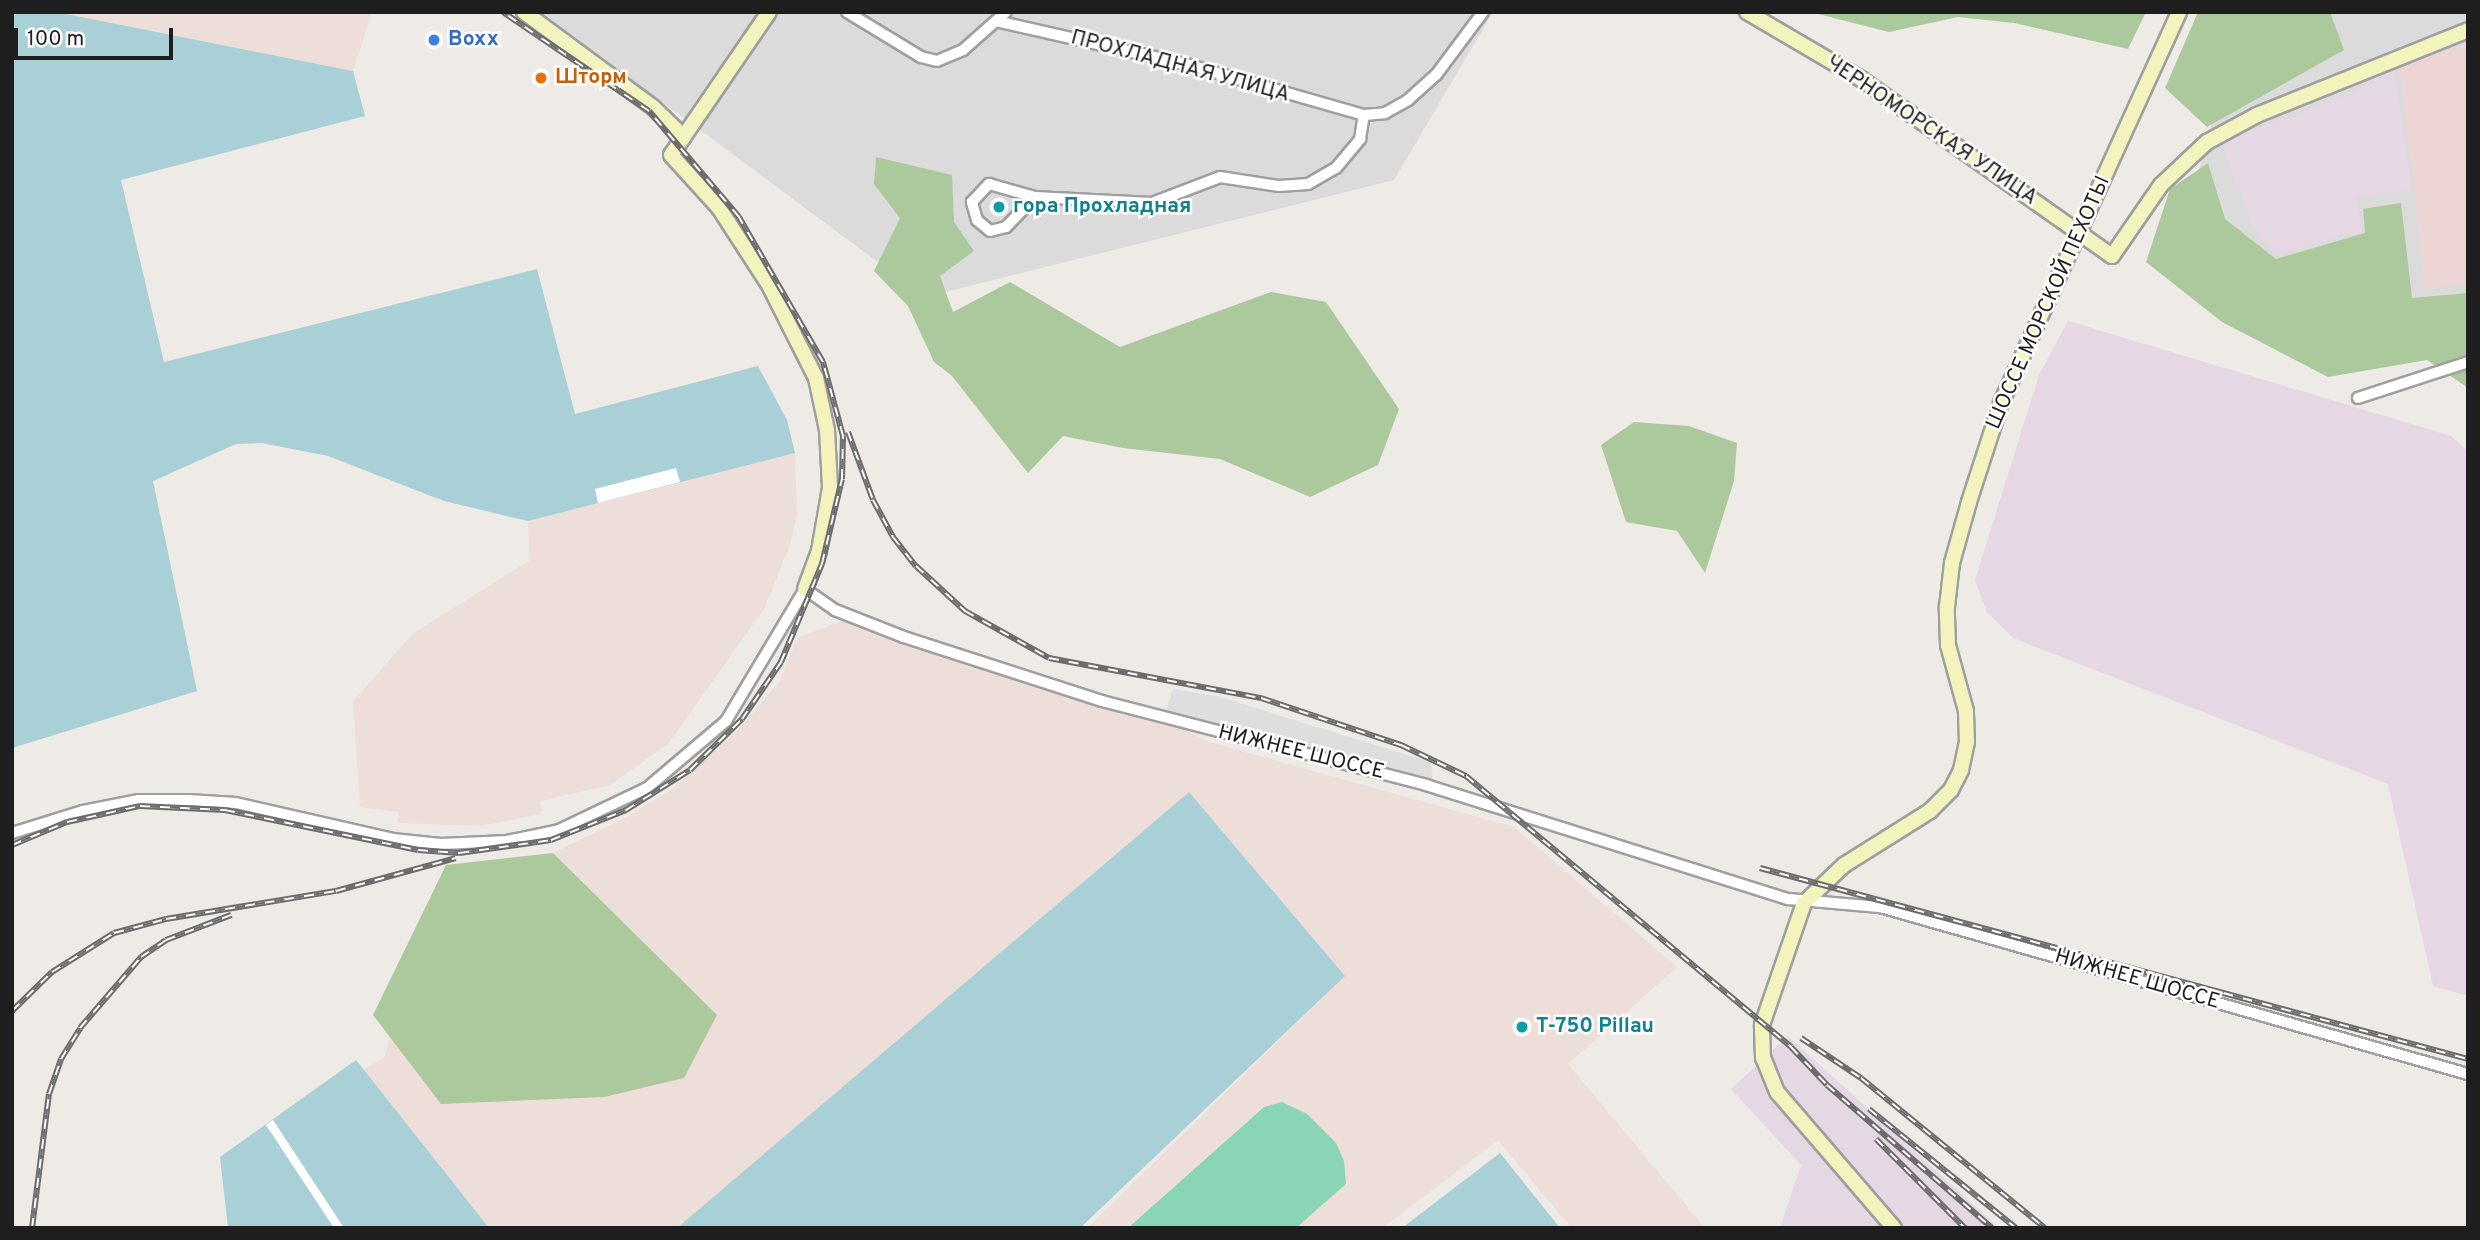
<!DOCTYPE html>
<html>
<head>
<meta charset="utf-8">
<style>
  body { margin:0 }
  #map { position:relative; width:2480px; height:1240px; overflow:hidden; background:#eeeae5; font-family:Overpass,sans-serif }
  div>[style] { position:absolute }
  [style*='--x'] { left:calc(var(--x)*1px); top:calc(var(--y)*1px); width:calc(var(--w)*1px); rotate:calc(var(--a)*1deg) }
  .residential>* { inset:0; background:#dcdbdb }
  .commercial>* { inset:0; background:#edd5d5 }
  .industrial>* { inset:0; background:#e6d7e4 }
  .military>* { inset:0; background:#eeded9 }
  .forest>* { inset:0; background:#acc99d }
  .pitch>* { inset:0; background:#8ad5b5 }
  .parking>* { inset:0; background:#dedede }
  .water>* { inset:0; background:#a9cfd7 }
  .pier>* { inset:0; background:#fff }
  .roads { filter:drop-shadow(2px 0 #9f9f9f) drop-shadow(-2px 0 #9f9f9f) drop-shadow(0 2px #9f9f9f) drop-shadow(0 -2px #9f9f9f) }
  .street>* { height:10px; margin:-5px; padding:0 5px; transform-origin:5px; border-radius:5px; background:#fff }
  .secondary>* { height:14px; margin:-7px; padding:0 7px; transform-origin:7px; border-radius:7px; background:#f2f3bd }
  .rail>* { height:6px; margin-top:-3px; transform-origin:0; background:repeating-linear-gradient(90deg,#fff 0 10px,#6c6c6c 0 20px); box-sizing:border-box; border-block:2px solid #6c6c6c }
  .dots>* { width:19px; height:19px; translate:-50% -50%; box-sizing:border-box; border:4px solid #fff; border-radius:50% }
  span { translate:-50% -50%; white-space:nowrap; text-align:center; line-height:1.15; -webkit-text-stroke:5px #fff; paint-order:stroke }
  .shop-label { font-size:21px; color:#366cbe; font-weight:700 }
  .left { translate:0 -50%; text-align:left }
  .street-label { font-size:21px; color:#1e1e1e }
  .food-label { font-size:21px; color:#c56008; font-weight:700 }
  .culture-label { font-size:21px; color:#0d838f; font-weight:700 }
  .frame { position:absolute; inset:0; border:14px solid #1e1e1e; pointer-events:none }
  .scale { position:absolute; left:14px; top:28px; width:159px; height:32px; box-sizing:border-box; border:4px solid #1e1e1e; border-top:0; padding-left:9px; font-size:21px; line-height:24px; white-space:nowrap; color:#1e1e1e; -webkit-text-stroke:5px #fff; paint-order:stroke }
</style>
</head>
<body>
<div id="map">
  <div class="residential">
    <i style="clip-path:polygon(541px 12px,1493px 12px,1394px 180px,925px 297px)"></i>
    <i style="clip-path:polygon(2243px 12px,2468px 12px,2468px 300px,2356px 322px,2184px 223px)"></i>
  </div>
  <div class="commercial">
    <i style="clip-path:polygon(2468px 43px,2468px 282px,2425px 289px,2400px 68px)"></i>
  </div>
  <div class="industrial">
    <i style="clip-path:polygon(2394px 72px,2412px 190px,2356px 197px,2363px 231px,2275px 255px,2253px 228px,2221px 142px,2322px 105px)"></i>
    <i style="clip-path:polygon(2068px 321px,2451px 436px,2468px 451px,2468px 996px,2433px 986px,2388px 784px,2013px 638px,1987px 612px,1975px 580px,2039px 375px)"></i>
    <i style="clip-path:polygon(1788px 1036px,1999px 1228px,1780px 1228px,1801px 1165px,1731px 1089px)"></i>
  </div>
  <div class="military">
    <i style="clip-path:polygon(56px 12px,372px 12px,353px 71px)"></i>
    <i style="clip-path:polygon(795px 453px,797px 516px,790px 545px,764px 609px,668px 744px,610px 785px,540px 801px,542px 814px,480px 826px,398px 823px,399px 812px,360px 807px,353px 702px,412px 634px,529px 561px,528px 521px)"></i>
    <i style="clip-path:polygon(853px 617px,1157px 716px,1209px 742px,1514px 827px,1677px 967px,1568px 1064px,1705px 1228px,1571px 1228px,1498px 1140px,1383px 1228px,1087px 1228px,1345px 976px,1189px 792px,677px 1228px,489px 1228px,363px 1070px,384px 1058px,446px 865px,553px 853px,628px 816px,677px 786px,739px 729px,780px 681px,797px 638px)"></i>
  </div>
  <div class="forest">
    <i style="clip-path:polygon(1810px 12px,2146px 12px,2128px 49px,2014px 23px,1958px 17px,1889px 32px)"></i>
    <i style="clip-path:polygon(2198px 12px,2330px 12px,2344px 50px,2207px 127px,2165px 88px)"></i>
    <i style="clip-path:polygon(876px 157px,952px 175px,954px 222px,974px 251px,940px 276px,953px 312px,1010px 282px,1120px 347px,1271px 292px,1326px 302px,1399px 409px,1378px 465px,1310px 497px,1220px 459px,1123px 448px,1063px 436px,1028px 473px,952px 376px,934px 362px,908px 306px,874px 271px,900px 218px,874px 184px)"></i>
    <i style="clip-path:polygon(2208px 163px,2225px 219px,2276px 259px,2365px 233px,2363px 209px,2401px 203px,2412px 298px,2468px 293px,2468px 388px,2427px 360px,2328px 377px,2222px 322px,2146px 262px,2170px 189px)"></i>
    <i style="clip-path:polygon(1634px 422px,1689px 426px,1737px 443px,1734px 481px,1705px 573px,1677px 531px,1626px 522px,1601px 445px)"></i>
    <i style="clip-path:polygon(553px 853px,717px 1015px,684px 1078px,604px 1097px,441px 1104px,373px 1015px,446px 865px)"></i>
  </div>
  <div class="pitch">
    <i style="clip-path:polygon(1282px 1102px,1307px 1114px,1336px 1143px,1344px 1161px,1346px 1184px,1296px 1228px,1128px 1228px,1264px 1107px)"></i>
  </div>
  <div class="parking">
    <i style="clip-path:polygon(1173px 689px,1220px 697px,1431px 762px,1433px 783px,1166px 711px)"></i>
  </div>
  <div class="water">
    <i style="clip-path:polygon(12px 12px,56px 12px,353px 71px,365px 116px,121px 180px,164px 362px,537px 269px,575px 414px,758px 366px,787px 420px,795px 453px,528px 521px,444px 501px,328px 456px,262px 443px,236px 444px,153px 481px,197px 691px,12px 748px)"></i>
    <i style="clip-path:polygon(1189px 792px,1345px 976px,1080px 1228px,677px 1228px)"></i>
    <i style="clip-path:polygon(356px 1060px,489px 1228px,228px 1228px,220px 1157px)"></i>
    <i style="clip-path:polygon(1500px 1153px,1560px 1228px,1402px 1228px)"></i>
  </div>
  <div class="pier">
    <i style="clip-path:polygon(676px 468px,680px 482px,598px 503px,595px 489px)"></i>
    <i style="clip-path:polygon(273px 1120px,344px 1228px,334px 1228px,266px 1125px)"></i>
  </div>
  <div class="roads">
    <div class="street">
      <i style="--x:847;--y:12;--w:87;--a:31.3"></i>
      <i style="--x:921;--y:57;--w:16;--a:14"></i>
      <i style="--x:937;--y:61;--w:28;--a:-23"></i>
      <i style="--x:963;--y:50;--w:57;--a:-41.5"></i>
      <i style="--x:996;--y:21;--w:195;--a:12.8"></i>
      <i style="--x:1186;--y:64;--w:185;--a:16"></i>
      <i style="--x:1364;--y:115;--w:21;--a:-5"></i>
      <i style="--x:1385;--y:113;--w:26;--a:-29"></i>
      <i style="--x:1408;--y:100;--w:38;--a:-42"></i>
      <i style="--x:1436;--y:75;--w:79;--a:-53.3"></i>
      <i style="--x:1035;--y:197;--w:42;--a:134"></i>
      <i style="--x:1006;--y:227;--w:16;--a:166"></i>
      <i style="--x:990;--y:231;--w:17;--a:-140"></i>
      <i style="--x:977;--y:220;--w:19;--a:-106"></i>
      <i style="--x:972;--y:202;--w:25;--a:-47"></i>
      <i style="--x:989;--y:184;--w:48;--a:15.8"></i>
      <i style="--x:1035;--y:197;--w:117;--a:2.9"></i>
      <i style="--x:1152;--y:203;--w:73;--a:-20.9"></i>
      <i style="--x:1220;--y:177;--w:60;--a:8.7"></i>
      <i style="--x:1279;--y:186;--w:29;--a:-4"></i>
      <i style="--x:1308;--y:184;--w:32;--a:-30"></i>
      <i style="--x:1336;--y:168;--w:38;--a:-50"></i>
      <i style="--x:1360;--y:139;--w:24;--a:-81"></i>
      <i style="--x:2358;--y:398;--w:116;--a:-18.1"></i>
      <i style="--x:12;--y:833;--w:74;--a:-17.2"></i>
      <i style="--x:83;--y:811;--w:57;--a:-11.1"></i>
      <i style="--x:139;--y:800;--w:49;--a:0"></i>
      <i style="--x:188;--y:800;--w:48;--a:3.6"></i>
      <i style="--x:236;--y:803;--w:161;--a:12.9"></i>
      <i style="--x:393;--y:839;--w:48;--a:5.9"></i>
      <i style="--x:441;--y:844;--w:66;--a:-2.6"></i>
      <i style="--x:507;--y:841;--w:53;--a:-11.9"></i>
      <i style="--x:559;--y:830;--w:98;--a:-25.5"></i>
      <i style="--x:647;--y:788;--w:104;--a:-40.3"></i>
      <i style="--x:726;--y:721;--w:154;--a:-59.1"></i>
      <i style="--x:805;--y:589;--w:37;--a:35"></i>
      <i style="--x:835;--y:610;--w:74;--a:21.4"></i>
      <i style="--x:904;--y:637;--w:208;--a:17.9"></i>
      <i style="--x:1102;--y:701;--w:335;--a:14.5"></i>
      <i style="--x:1426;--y:785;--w:380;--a:17.5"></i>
      <i style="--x:1788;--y:899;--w:92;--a:5"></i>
      <i style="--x:1880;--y:907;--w:611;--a:15.86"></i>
    </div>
    <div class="secondary">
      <i style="--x:524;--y:12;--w:160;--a:36.4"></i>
      <i style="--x:653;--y:107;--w:43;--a:44.1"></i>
      <i style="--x:769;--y:12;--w:173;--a:124.4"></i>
      <i style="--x:671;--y:155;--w:72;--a:47.8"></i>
      <i style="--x:719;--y:208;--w:92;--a:57"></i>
      <i style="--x:769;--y:285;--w:104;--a:63.2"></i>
      <i style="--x:816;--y:378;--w:53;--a:78.1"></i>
      <i style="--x:827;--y:430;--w:58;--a:87"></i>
      <i style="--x:830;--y:488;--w:64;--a:99.9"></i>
      <i style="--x:819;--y:551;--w:40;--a:110.2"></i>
      <i style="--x:1747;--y:12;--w:132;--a:30.4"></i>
      <i style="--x:1861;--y:79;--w:307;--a:35.2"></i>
      <i style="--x:2112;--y:256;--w:86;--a:-55.4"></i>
      <i style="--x:2161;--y:185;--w:63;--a:-43.1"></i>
      <i style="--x:2207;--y:142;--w:57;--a:-28.4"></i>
      <i style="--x:2257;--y:115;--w:227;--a:-21.9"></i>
      <i style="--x:1894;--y:1228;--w:179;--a:-130.7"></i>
      <i style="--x:1777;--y:1092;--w:37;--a:-112"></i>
      <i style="--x:1763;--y:1058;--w:33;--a:-92"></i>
      <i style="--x:1762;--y:1025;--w:129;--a:-71"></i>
      <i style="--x:1804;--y:903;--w:55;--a:-43.5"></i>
      <i style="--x:1844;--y:865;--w:102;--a:-32.1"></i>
      <i style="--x:1930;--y:811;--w:30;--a:-45"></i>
      <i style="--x:1951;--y:790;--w:22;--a:-63"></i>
      <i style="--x:1961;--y:770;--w:29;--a:-78"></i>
      <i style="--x:1967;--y:742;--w:31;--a:-92"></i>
      <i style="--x:1966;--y:711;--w:68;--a:-105.3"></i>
      <i style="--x:1948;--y:645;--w:38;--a:-92"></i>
      <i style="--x:1947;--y:607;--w:44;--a:-83.5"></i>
      <i style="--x:1952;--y:563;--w:63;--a:-74.4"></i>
      <i style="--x:1969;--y:502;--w:104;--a:-72.1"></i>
      <i style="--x:2001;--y:403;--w:430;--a:-65.5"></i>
    </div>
  </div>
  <div class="rail">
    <i style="--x:848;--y:432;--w:72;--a:69.8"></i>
    <i style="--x:873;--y:500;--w:42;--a:61.6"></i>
    <i style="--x:893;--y:537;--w:37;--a:52"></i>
    <i style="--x:916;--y:566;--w:67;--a:42.6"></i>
    <i style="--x:965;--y:611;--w:96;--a:29.2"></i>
    <i style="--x:1049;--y:658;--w:216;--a:10.7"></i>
    <i style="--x:1261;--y:698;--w:148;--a:18.6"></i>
    <i style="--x:1401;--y:745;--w:72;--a:25.5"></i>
    <i style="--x:1466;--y:776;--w:423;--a:39.8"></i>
    <i style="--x:1791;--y:1047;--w:52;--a:46.5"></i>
    <i style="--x:1827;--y:1085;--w:218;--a:40.9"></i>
    <i style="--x:12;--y:845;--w:60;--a:-22.7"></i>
    <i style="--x:67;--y:822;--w:75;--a:-12.4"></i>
    <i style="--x:140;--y:806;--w:85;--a:2.7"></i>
    <i style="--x:225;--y:810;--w:197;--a:11.7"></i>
    <i style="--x:418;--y:850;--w:41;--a:4.2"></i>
    <i style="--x:459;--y:853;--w:93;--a:-8"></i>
    <i style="--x:551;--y:840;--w:81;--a:-21.8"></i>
    <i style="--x:626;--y:810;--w:75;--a:-32"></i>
    <i style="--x:690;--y:770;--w:73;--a:-44.4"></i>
    <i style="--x:742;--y:719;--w:69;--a:-55.6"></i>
    <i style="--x:781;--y:662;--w:106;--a:-67.3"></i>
    <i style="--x:822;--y:564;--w:87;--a:-76.8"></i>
    <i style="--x:842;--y:479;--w:43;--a:-88.7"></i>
    <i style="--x:843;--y:436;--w:77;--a:-105.1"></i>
    <i style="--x:823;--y:362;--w:168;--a:-120.1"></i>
    <i style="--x:739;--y:217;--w:139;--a:-130.3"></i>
    <i style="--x:649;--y:111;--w:176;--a:-145.9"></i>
    <i style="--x:1760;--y:868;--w:733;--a:15.1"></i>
    <i style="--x:12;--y:1011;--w:56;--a:-44.3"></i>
    <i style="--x:52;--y:972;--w:73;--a:-32.2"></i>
    <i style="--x:114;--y:933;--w:54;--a:-15.1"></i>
    <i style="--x:166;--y:919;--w:172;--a:-9.4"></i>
    <i style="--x:336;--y:891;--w:124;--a:-15.4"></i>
    <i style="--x:1801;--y:1038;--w:72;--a:33.7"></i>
    <i style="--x:1861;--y:1078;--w:237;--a:39.2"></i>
    <i style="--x:1869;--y:1109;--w:189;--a:39"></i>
    <i style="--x:1876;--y:1139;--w:126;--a:45"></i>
    <i style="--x:32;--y:1228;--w:135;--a:-82.8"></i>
    <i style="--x:49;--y:1094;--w:37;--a:-71"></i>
    <i style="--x:61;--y:1059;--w:36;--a:-58"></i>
    <i style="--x:80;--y:1028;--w:94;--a:-49.3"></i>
    <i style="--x:141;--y:957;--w:30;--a:-34"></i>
    <i style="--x:166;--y:940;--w:70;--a:-21"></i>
  </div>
  <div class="dots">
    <i style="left:434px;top:40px;background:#3f7fe0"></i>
    <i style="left:541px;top:78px;background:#e8710a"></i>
    <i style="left:999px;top:207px;background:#0f9aa8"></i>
    <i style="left:1522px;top:1027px;background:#0f9aa8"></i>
  </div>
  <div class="shop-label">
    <span class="left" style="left:448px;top:40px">Boxx</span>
  </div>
  <div class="street-label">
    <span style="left:1180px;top:67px;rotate:15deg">ПРОХЛАДНАЯ УЛИЦА</span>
    <span style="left:1931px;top:131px;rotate:34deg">ЧЕРНОМОРСКАЯ УЛИЦА</span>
    <span style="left:2049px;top:303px;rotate:-66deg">ШОССЕ МОРСКОЙ ПЕХОТЫ</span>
    <span style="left:1301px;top:753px;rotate:14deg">НИЖНЕЕ ШОССЕ</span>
    <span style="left:2137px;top:980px;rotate:16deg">НИЖНЕЕ ШОССЕ</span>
  </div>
  <div class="food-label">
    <span class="left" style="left:555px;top:78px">Шторм</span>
  </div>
  <div class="culture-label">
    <span class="left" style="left:1013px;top:207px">гора Прохладная</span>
    <span class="left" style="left:1536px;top:1027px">T-750 Pillau</span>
  </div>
  <div class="frame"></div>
  <div class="scale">100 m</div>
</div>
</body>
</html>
